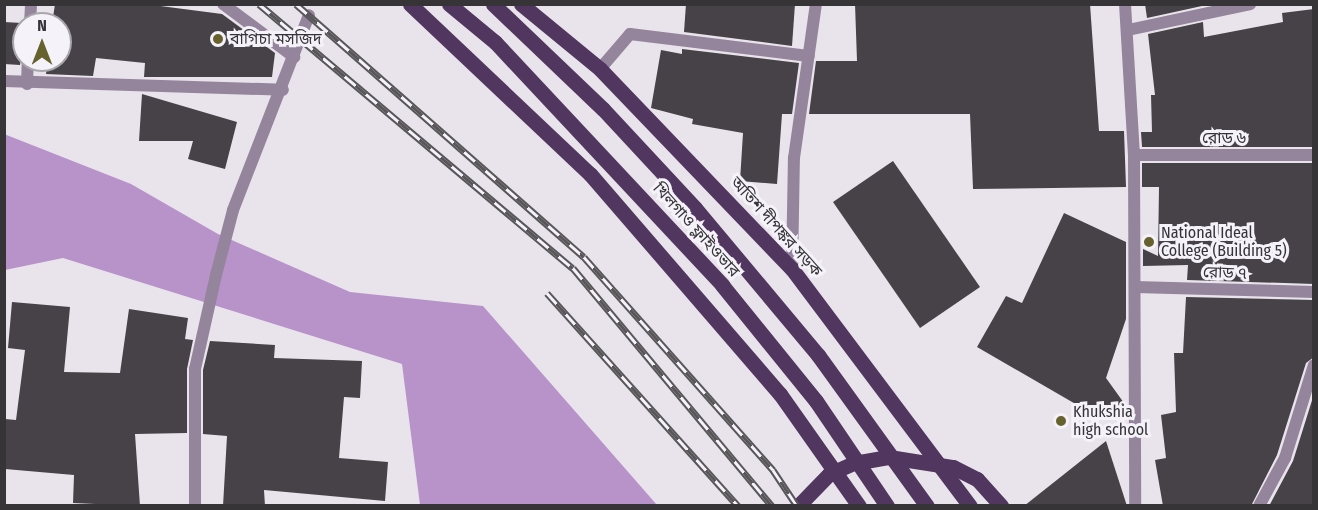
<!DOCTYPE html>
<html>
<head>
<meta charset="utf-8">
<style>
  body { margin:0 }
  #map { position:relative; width:1318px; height:510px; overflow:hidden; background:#e9e4eb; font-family:"Fira Sans Condensed","Noto Sans Bengali",sans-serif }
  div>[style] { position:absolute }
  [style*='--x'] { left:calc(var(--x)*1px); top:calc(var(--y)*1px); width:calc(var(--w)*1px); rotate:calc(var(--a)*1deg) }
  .water>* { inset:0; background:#b793ca }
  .building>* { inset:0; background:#464248 }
  .street>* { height:12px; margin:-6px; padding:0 6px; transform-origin:6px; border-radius:6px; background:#94859d }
  .primary>* { height:15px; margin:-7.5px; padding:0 7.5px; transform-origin:7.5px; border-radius:7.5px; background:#51365f }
  .rail>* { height:7px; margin-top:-3.5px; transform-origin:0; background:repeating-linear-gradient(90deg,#f6f2f9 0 14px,#585659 0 28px); box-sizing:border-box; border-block:2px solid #585659 }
  .dots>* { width:16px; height:16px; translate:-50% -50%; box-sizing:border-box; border:3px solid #f6f2f9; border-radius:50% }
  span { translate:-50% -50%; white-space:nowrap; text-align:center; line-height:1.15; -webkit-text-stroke:6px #f6f2f9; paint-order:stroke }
  .poi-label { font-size:16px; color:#363437 }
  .left { translate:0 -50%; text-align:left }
  .street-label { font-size:16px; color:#363437 }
  .frame { position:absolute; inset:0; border:6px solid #363437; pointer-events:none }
  .north { position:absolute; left:12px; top:12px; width:60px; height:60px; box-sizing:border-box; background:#f6f2f9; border:2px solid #a9a6ab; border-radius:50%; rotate:0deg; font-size:16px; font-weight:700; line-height:24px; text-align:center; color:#363437 }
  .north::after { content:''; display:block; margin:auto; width:21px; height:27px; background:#66612d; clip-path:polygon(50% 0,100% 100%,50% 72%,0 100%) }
</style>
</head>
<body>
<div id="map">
  <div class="water">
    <i style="clip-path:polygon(4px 134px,131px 184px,218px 234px,350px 292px,483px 306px,657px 505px,420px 505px,402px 364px,63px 258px,5px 270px)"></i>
  </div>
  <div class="building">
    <i style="clip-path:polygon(55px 4px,145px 4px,222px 14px,275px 53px,272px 77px,144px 77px,145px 63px,96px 58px,93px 76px,46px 74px,47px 66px,36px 66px,36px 60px,60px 60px,60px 24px,52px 24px)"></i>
    <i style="clip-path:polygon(686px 4px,795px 4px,792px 46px,684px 32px)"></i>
    <i style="clip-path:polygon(855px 4px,1090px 4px,1099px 131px,1124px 131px,1126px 187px,973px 189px,970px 114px,809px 114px,816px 61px,857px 61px)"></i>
    <i style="clip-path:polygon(1145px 4px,1201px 4px,1202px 6px,1147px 18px)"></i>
    <i style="clip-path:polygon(1314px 9px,1314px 147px,1142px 147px,1141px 132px,1152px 132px,1151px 95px,1155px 95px,1148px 34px,1203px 22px,1204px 37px,1283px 22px,1282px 13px)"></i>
    <i style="clip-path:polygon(4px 22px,22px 23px,24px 29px,20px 65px,4px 64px)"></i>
    <i style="clip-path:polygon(682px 49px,799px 63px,792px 114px,782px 114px,777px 184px,740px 181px,743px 133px,692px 124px,693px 119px,651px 108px,661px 50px,682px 54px)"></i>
    <i style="clip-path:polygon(142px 94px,237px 122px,225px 169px,188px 159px,193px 141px,139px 141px)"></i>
    <i style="clip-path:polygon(893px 161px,980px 287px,920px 328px,833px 202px)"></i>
    <i style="clip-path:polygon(1142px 163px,1314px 163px,1314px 284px,1187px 280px,1188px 265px,1143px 266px,1143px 249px,1158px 256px,1159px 187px,1142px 187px)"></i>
    <i style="clip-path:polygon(1064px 213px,1126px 242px,1126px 319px,1106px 378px,1124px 403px,1098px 417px,977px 347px,1006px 296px,1022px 303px)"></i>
    <i style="clip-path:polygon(1186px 297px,1314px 300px,1314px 357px,1306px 363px,1277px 455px,1251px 506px,1163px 506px,1155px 460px,1166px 458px,1161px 415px,1176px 412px,1174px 353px,1183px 353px)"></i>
    <i style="clip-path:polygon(12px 302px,70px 307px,64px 372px,120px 373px,129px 309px,188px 318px,185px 339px,193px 340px,187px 369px,187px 433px,135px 434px,140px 506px,73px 503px,74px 475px,5px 469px,5px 419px,16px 420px,25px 350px,8px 348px)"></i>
    <i style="clip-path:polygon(210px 341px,275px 345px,274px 358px,362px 361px,360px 398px,344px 397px,339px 458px,388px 462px,385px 501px,264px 490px,265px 506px,223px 506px,227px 436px,203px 434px,203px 370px)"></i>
    <i style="clip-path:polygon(1314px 394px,1314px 506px,1269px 506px,1293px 461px)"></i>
    <i style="clip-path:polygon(1106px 441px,1127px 506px,1024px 506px)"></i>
  </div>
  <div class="street">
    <i style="--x:223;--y:4;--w:89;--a:36.7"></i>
    <i style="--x:1125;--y:4;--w:151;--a:86.6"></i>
    <i style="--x:1134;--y:155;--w:351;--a:89.8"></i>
    <i style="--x:30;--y:24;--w:20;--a:-87"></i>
    <i style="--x:1128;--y:30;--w:125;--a:-12"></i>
    <i style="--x:600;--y:69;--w:46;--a:-49.4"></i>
    <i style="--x:630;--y:34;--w:180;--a:7"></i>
    <i style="--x:4;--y:81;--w:279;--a:1.8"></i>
    <i style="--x:27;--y:84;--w:24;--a:-88"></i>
    <i style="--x:1134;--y:155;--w:180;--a:0"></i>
    <i style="--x:792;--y:269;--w:111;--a:-89"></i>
    <i style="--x:794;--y:158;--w:156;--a:-81.9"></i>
    <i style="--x:1135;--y:287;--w:179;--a:1.6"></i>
    <i style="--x:195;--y:506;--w:137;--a:-90"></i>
    <i style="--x:195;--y:369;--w:96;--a:-77.4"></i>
    <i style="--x:216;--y:275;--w:67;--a:-75.3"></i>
    <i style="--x:233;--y:210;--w:209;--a:-68.7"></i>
    <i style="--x:1259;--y:506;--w:55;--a:-61.6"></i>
    <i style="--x:1285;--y:458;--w:97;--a:-72.7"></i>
  </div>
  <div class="primary">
    <i style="--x:410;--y:4;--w:248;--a:43.4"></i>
    <i style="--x:590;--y:174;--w:291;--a:49.2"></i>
    <i style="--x:780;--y:394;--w:137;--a:54.8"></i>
    <i style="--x:449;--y:4;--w:60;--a:39.6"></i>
    <i style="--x:495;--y:42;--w:333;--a:46.9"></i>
    <i style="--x:722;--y:285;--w:149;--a:51"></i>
    <i style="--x:816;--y:401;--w:127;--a:55.9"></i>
    <i style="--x:493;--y:4;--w:152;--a:43.7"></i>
    <i style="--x:603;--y:109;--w:135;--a:47.1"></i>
    <i style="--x:695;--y:208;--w:192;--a:50.1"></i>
    <i style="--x:818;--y:355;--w:186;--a:54.2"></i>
    <i style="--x:521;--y:4;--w:102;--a:39.4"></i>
    <i style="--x:600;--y:69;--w:277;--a:46.2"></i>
    <i style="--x:792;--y:269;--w:296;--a:53.1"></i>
    <i style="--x:798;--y:506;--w:45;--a:-45.9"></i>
    <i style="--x:829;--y:474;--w:27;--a:-24"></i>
    <i style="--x:854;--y:463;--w:36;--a:-10"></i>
    <i style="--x:889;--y:457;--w:65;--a:8.9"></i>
    <i style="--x:953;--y:467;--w:27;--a:27"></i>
    <i style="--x:977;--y:479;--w:36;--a:48"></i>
  </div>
  <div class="rail">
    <i style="--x:259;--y:4;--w:410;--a:40.1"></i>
    <i style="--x:573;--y:268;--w:310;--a:50.1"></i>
    <i style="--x:296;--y:4;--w:383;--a:41.3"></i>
    <i style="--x:584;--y:257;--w:285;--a:48.4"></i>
    <i style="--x:773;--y:470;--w:43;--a:56.3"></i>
    <i style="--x:547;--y:293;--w:286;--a:48.1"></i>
  </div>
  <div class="dots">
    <i style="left:218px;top:39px;background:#66612d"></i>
    <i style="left:1149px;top:242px;background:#66612d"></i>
    <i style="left:1061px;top:421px;background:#66612d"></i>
  </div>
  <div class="poi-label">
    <span class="left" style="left:230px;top:39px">বাগিচা মসজিদ</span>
    <span class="left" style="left:1161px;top:242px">National Ideal<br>College (Building 5)</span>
    <span class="left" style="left:1073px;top:421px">Khukshia<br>high school</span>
  </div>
  <div class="street-label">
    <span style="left:1224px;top:138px">রোড ৬</span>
    <span style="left:776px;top:227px;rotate:48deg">অতিশ দীপঙ্কর সড়ক</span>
    <span style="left:696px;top:230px;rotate:48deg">খিলগাও ফ্লাইওভার</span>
    <span style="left:1225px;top:273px;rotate:2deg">রোড ৭</span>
  </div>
  <div class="frame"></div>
  <div class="north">N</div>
</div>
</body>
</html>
